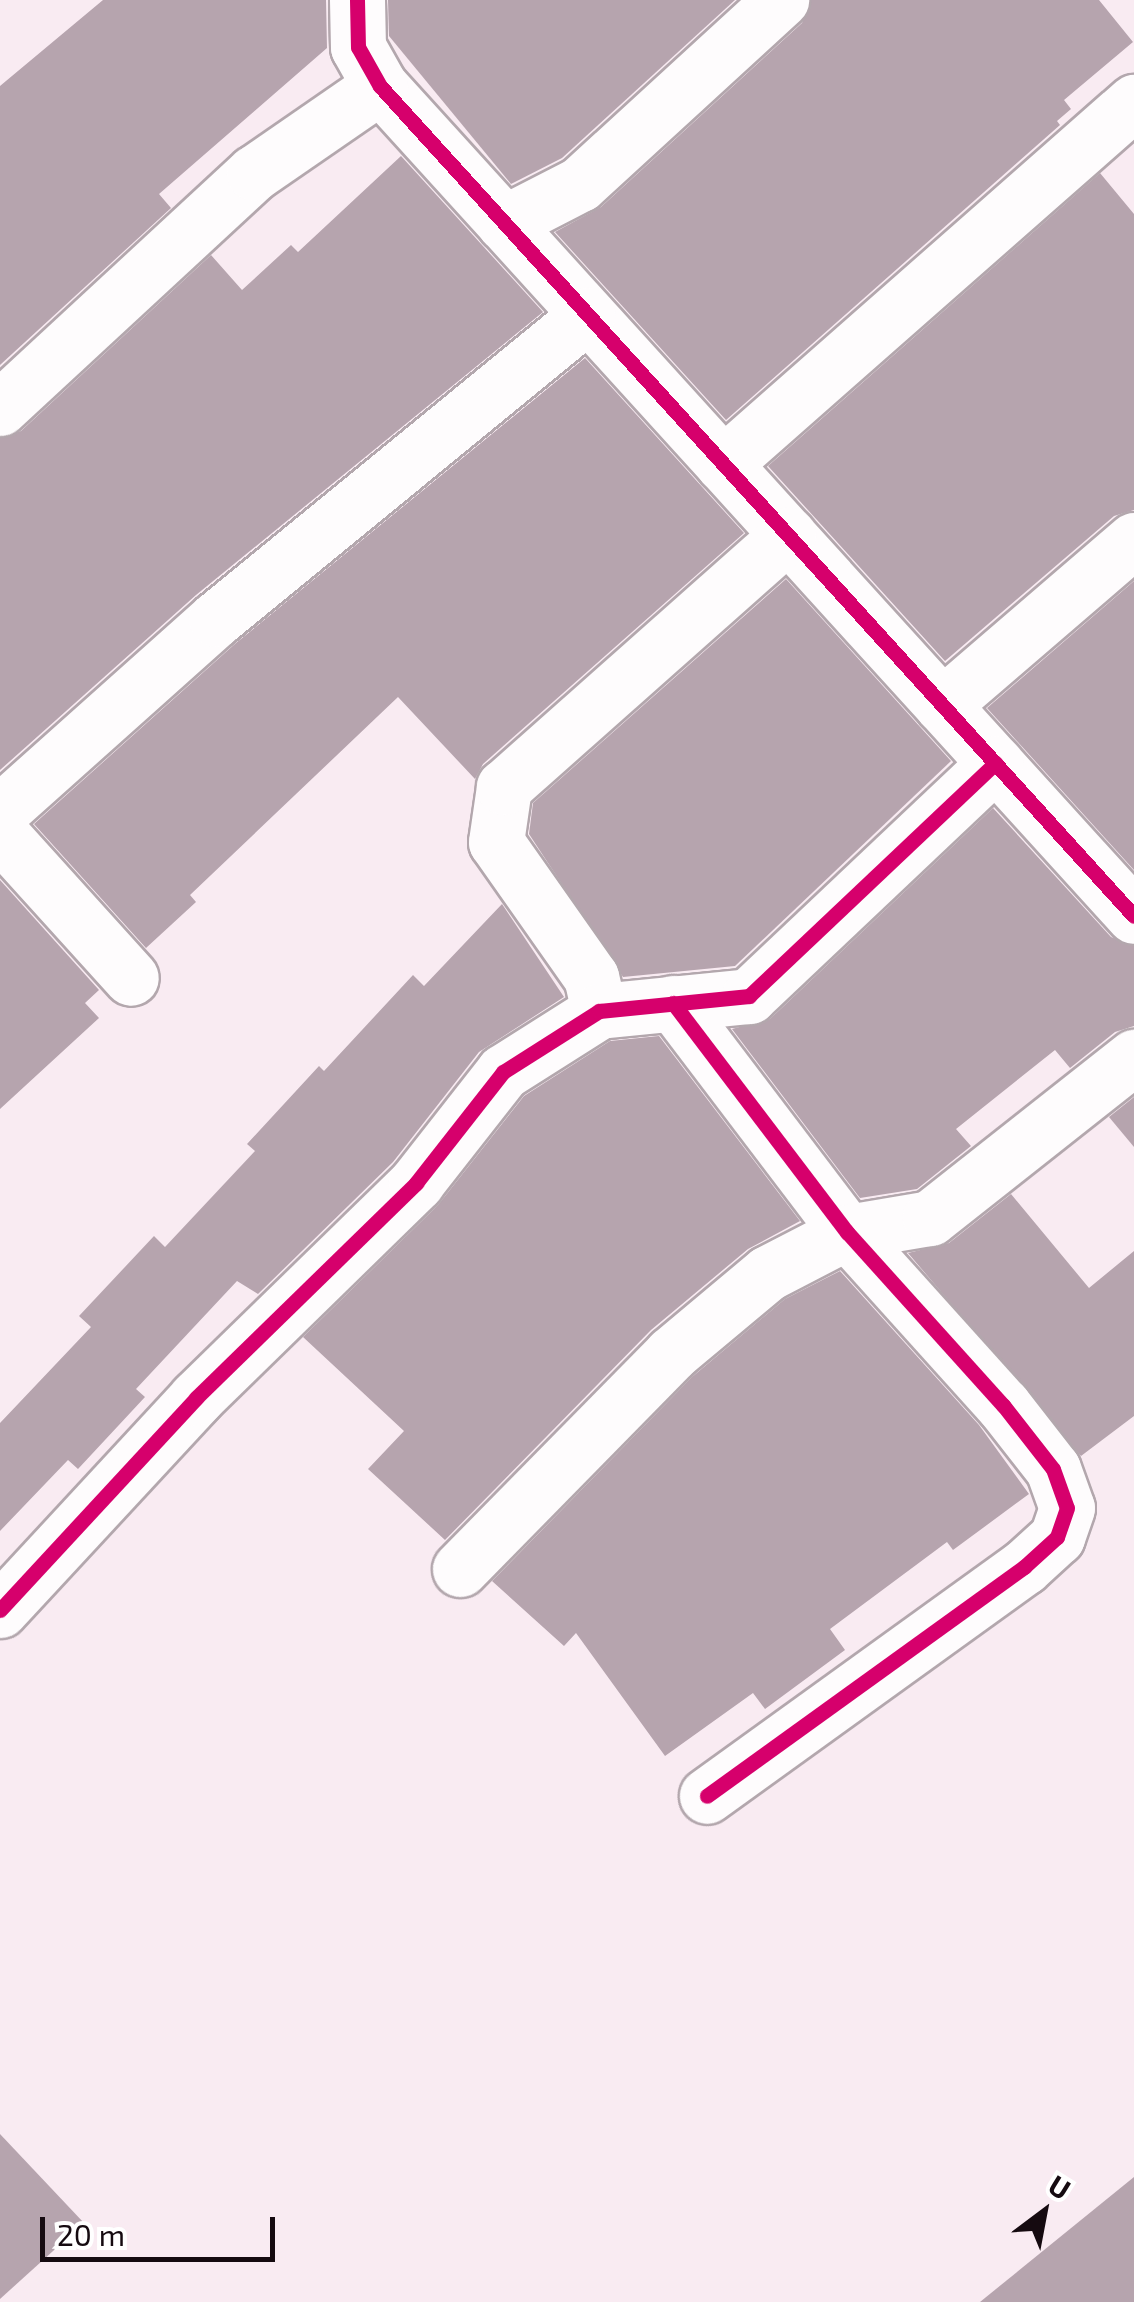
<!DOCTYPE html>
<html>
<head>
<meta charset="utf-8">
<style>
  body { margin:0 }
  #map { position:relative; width:1134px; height:2302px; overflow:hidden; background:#f9ebf2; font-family:"Exo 2",sans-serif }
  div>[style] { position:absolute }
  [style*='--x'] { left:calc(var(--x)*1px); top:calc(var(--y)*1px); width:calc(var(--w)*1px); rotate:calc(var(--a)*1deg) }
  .building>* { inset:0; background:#b6a4ae }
  .roads { filter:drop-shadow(2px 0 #b3a7ad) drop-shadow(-2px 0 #b3a7ad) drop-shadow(0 2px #b3a7ad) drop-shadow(0 -2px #b3a7ad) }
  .minor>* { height:55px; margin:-27.5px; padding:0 27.5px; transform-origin:27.5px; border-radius:27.5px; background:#fefcfd }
  .cycleway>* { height:15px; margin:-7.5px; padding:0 7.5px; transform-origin:7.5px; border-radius:7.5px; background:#d6006c }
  span { translate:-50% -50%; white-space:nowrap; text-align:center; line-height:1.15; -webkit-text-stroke:8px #fff; paint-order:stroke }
  .north { position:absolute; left:994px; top:2162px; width:100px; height:100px; -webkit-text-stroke:8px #fff; paint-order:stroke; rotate:32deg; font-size:28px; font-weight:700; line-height:40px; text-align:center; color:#150a10 }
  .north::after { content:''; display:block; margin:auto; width:35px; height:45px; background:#150a10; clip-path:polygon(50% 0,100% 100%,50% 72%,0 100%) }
  .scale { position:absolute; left:40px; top:2217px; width:235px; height:45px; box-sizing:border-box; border:5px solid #150a10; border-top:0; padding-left:12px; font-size:30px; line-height:35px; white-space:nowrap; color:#150a10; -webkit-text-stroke:8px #fff; paint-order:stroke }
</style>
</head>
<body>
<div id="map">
  <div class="building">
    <i style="clip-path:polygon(103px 0,326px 0,327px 48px,159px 194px,171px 208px,0 365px,0 86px)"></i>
    <i style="clip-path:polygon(388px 0,735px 0,562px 158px,511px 184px,389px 36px)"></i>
    <i style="clip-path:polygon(811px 0,1099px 0,1133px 42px,1064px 100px,1071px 109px,1057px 121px,1060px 125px,726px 420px,555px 232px,601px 207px,802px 23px)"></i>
    <i style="clip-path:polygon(401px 156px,543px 312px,196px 595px,0 770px,0 438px,21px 431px,211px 255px,242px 290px,291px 245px,298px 252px)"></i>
    <i style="clip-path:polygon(1100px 173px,1134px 214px,1134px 510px,1114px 516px,945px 661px,768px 466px)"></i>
    <i style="clip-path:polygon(585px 358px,744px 533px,483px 764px,475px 779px,398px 697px,190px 895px,196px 902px,146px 948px,34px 824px,236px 643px)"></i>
    <i style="clip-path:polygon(786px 579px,951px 761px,735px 966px,623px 977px,529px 834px,533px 803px)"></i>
    <i style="clip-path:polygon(1134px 581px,1134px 870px,987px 708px)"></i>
    <i style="clip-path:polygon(993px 808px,1111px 937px,1134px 946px,1134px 1026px,1115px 1032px,1070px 1068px,1055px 1050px,956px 1129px,971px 1146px,917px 1189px,860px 1198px,732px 1029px,770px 1019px)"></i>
    <i style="clip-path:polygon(0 880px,99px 990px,85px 1003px,99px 1018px,0 1109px)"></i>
    <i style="clip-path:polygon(502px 904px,564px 997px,479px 1052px,393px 1162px,258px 1294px,237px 1281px,136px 1389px,145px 1397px,78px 1469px,68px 1460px,0 1531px,0 1423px,91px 1327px,79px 1316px,154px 1236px,165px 1247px,255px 1151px,247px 1144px,319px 1066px,324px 1071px,413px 975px,424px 986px)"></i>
    <i style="clip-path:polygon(659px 1036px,800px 1221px,748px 1249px,651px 1330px,445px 1540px,368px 1469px,404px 1431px,303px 1337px,438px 1205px,524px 1096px,610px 1041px)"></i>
    <i style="clip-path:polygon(1134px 1097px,1134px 1147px,1109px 1117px)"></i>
    <i style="clip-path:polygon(1011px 1194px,1089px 1288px,1134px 1251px,1134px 1416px,1081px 1456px,908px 1253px,949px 1243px)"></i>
    <i style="clip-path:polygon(840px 1271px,979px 1425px,1029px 1494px,953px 1550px,947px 1542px,830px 1629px,845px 1650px,765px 1709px,753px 1693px,665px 1756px,576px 1633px,564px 1646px,492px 1581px,692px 1377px,785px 1299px)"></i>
    <i style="clip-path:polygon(0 2134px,84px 2223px,0 2299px)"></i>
    <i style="clip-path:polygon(1134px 2177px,1134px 2302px,980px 2302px)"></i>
  </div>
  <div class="roads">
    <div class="minor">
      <i style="--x:357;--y:0;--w:47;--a:88.8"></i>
      <i style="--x:358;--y:47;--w:45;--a:60.6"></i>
      <i style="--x:380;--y:86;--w:1121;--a:47.75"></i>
      <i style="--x:504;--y:223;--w:85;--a:-27.2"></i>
      <i style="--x:580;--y:184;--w:273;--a:-42.5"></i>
      <i style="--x:0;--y:408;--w:346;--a:-42.8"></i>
      <i style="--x:254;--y:173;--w:153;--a:-34.6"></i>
      <i style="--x:723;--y:464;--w:548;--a:-41.37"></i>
      <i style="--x:942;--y:705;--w:253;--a:-40.7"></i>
      <i style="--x:0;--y:812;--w:290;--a:-41.8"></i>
      <i style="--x:216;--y:619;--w:480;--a:-39.3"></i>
      <i style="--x:0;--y:833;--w:195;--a:47.9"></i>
      <i style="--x:673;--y:1003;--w:288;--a:52.8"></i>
      <i style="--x:847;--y:1232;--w:233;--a:48"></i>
      <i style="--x:1003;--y:1405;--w:81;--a:52"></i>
      <i style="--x:1053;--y:1469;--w:41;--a:70.3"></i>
      <i style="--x:1067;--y:1508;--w:31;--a:109"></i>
      <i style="--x:1057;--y:1537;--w:45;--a:137.7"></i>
      <i style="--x:1024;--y:1567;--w:391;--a:144.2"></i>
      <i style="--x:599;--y:1011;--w:35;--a:-103"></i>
      <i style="--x:591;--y:977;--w:165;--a:-125.1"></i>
      <i style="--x:496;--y:842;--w:56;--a:-81.7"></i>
      <i style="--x:504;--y:787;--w:380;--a:-41.6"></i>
      <i style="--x:460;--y:1569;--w:301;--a:-45.5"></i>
      <i style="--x:671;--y:1354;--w:126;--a:-39.9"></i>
      <i style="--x:768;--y:1273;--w:89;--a:-27.4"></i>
      <i style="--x:847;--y:1232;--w:84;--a:-9.6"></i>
      <i style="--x:930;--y:1218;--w:260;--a:-38.3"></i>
      <i style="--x:0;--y:1610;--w:289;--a:-47.2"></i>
      <i style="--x:196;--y:1398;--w:308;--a:-44.3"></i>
      <i style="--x:416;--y:1183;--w:141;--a:-51.9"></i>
      <i style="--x:503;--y:1072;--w:114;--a:-32.4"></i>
      <i style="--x:599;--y:1011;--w:151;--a:-5.7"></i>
      <i style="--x:749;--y:996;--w:339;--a:-43.4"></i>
    </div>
  </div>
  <div class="cycleway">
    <i style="--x:357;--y:0;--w:47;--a:88.8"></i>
    <i style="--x:358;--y:47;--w:45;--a:60.6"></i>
    <i style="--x:380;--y:86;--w:1121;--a:47.75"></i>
    <i style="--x:673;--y:1003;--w:288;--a:52.8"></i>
    <i style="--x:847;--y:1232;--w:233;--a:48"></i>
    <i style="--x:1003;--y:1405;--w:81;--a:52"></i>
    <i style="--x:1053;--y:1469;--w:41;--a:70.3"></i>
    <i style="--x:1067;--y:1508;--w:31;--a:109"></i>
    <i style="--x:1057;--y:1537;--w:45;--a:137.7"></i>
    <i style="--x:1024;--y:1567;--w:391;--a:144.2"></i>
    <i style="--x:0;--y:1610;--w:289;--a:-47.2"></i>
    <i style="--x:196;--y:1398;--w:308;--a:-44.3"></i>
    <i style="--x:416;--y:1183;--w:141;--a:-51.9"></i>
    <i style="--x:503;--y:1072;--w:114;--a:-32.4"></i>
    <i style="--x:599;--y:1011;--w:151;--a:-5.7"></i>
    <i style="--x:749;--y:996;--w:339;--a:-43.4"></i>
  </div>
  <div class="north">U</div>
  <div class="scale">20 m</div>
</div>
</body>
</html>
